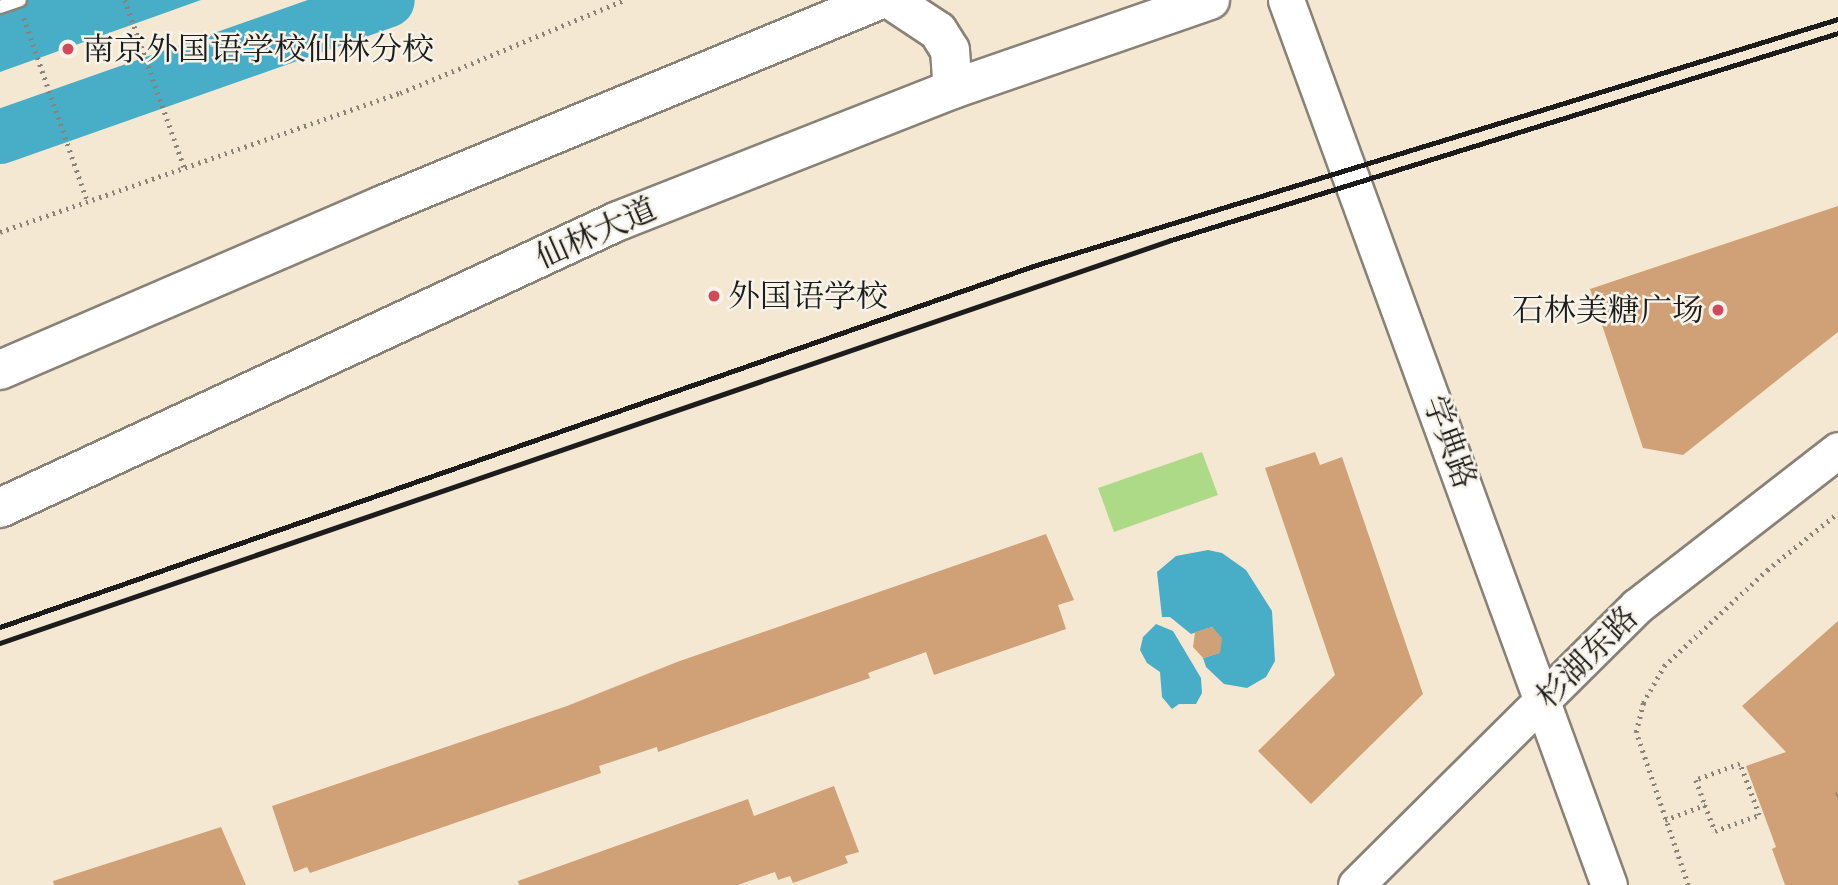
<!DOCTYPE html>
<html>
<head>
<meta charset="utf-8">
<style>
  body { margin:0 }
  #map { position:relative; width:1838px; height:885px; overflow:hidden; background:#f4e8d2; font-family:"EB Garamond","Noto Serif SC",serif }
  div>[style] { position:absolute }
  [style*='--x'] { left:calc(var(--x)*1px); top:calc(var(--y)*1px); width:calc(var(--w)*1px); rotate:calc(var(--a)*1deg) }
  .green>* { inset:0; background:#adda86 }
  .water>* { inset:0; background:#48aec7 }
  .river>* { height:54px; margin:-27px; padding:0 27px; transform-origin:27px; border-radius:27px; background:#48aec7 }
  .building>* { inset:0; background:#d0a176 }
  .path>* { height:4.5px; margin-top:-2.25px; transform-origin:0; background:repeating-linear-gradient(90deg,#888277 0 2px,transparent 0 7px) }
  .roads { filter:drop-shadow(2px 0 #888277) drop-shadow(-2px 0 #888277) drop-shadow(0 2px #888277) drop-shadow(0 -2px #888277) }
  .lane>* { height:12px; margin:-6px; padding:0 6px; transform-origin:6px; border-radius:6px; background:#fff }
  .secondary>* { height:35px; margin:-17.5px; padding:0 17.5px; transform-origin:17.5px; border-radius:17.5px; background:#fff }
  .primary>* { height:38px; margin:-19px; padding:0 19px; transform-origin:19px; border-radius:19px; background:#fff }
  .rail>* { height:5px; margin:-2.5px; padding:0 2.5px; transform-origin:2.5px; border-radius:2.5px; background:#1c1c1c }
  .dots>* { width:19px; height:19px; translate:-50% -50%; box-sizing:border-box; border:4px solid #f7f3e8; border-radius:50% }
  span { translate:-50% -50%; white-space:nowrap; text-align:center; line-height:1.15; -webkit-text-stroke:5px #f7f3e8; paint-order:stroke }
  .poi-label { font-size:32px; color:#1c1c1c }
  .left { translate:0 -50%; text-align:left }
  .right { translate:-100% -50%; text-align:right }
  .street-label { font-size:32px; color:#1c1c1c }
</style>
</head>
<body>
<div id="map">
  <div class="green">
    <i style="clip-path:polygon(1202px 452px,1218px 495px,1114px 532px,1098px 488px)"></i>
  </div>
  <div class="water">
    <i style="clip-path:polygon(0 0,201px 0,0 72px)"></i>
    <i style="clip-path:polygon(1208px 550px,1222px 553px,1246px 570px,1272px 611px,1275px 661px,1266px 677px,1247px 688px,1224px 684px,1206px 667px,1203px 658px,1219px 653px,1221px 638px,1212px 627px,1191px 634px,1170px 617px,1162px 617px,1157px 572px,1176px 556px)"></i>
    <i style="clip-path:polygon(1156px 624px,1173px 631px,1201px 678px,1202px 693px,1196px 704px,1179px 704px,1172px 709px,1162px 697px,1160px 672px,1147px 663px,1140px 650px,1143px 637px)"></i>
  </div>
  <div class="river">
    <i style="--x:0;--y:137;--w:411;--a:-19.4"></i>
  </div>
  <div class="building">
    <i style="clip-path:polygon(1838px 206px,1838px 332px,1683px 455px,1643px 448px,1590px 289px)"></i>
    <i style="clip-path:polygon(1315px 452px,1320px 465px,1342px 457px,1423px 694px,1311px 804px,1258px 751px,1335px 675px,1265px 468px)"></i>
    <i style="clip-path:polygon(1046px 534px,1074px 600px,1058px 605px,1066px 629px,934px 675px,926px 652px,868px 673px,870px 678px,658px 752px,657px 747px,599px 766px,601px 773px,548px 791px,310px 873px,307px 867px,294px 872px,272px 806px,567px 706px,677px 662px)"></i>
    <i style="clip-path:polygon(1838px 621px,1838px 885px,1785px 885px,1772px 849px,1776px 847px,1746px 766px,1786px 752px,1742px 706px)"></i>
    <i style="clip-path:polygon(1212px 627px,1222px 638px,1220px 653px,1203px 658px,1193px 647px,1195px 632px)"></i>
    <i style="clip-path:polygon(834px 786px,859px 852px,845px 856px,848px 863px,793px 883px,790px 876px,778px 880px,775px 872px,738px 885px,519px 885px,518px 881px,748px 799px,754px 816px)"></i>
    <i style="clip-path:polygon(221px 827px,246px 885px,54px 885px,53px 881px)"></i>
  </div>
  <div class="path">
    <i style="--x:125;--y:0;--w:179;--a:70.5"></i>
    <i style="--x:24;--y:18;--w:196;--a:70.9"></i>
    <i style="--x:0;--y:232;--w:423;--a:-19.2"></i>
    <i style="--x:400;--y:93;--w:243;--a:-22.5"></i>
    <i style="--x:1836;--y:795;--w:2;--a:-27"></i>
    <i style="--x:1665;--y:820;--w:43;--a:-20.6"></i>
    <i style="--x:1705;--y:805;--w:28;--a:69"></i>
    <i style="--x:1715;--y:831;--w:47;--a:-20"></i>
    <i style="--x:1759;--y:815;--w:54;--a:-110.4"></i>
    <i style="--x:1740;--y:764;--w:47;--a:160"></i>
    <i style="--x:1696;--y:780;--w:27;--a:70"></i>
    <i style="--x:1688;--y:885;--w:162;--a:-108.8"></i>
    <i style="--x:1636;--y:732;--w:30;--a:-76"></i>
    <i style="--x:1643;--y:703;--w:43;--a:-60.4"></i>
    <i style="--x:1664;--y:666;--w:141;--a:-43"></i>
    <i style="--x:1767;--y:570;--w:91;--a:-38.8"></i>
  </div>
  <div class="roads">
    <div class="lane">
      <i style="--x:0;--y:7;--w:21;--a:-19"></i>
    </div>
    <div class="secondary">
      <i style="--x:1286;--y:0;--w:942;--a:69.95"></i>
      <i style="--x:1356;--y:885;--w:396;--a:-44.8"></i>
      <i style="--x:1637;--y:606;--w:254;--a:-37.8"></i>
    </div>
    <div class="primary">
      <i style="--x:891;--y:0;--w:56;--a:33.4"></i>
      <i style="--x:938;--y:31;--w:22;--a:58"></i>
      <i style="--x:950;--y:50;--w:39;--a:86"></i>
      <i style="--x:0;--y:370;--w:417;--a:-23.3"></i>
      <i style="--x:383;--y:205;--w:537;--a:-22.46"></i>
      <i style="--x:0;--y:508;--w:681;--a:-24.91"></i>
      <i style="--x:618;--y:221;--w:360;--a:-21.5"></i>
      <i style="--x:953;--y:89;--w:272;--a:-19.1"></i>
    </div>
  </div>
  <div class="rail">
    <i style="--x:0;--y:627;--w:1094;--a:-19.26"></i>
    <i style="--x:1033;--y:266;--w:842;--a:-17.06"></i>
    <i style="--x:0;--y:643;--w:1238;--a:-18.99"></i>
    <i style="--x:1171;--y:240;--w:698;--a:-17.24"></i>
  </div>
  <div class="dots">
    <i style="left:68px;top:49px;background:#d1495b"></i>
    <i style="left:714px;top:296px;background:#d1495b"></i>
    <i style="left:1718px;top:310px;background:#d1495b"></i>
  </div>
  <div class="poi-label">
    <span class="left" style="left:82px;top:49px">南京外国语学校仙林分校</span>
    <span class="left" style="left:728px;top:296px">外国语学校</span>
    <span class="right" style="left:1704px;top:310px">石林美糖广场</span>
  </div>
  <div class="street-label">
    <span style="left:596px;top:233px;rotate:-24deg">仙林大道</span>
    <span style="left:1450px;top:442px;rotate:70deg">学典路</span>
    <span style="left:1587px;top:657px;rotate:-45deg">杉湖东路</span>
  </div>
</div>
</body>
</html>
